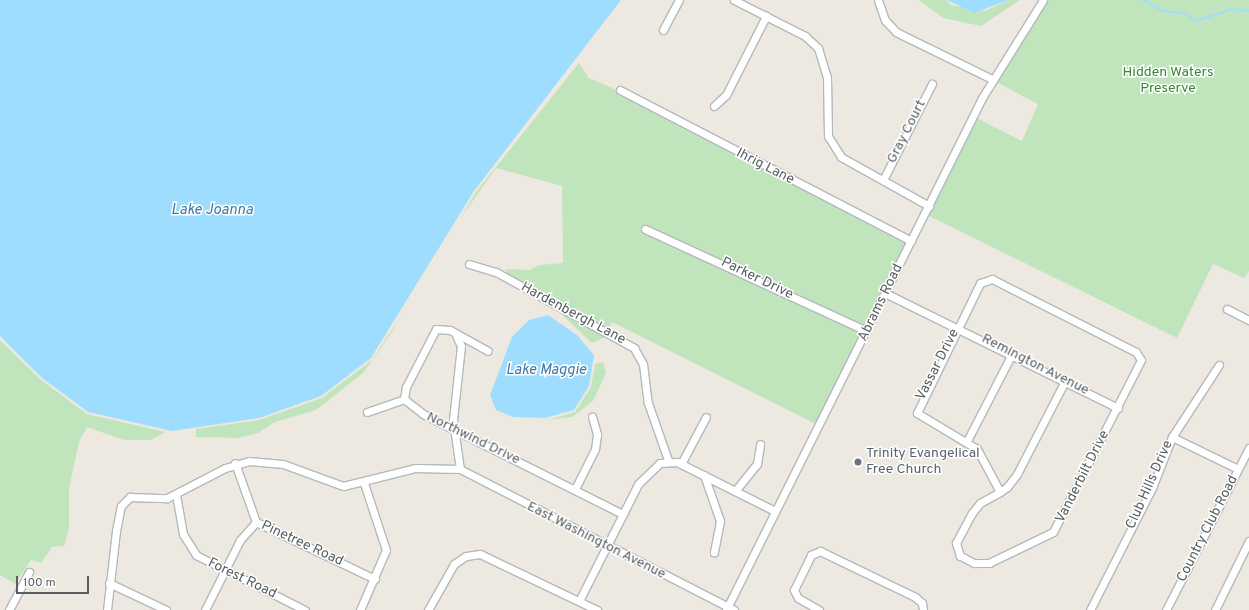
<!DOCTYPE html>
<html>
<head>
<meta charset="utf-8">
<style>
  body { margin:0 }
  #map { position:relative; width:1249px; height:610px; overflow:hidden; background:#ede9e1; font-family:Overpass,sans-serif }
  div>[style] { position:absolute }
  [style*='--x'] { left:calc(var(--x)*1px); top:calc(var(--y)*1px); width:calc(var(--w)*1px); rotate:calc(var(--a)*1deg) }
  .green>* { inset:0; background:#c0e5bd }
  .water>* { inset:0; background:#9fddff }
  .stream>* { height:1.5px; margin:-0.75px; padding:0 0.75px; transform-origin:0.75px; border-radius:0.75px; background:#9fddff }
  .roads { filter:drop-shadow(1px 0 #b4b8bc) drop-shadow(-1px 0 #b4b8bc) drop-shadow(0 1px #b4b8bc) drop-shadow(0 -1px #b4b8bc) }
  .minor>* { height:7px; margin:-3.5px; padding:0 3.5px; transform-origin:3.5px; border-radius:3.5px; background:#fff }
  .dots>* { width:11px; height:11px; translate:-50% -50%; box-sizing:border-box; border:2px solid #fff; border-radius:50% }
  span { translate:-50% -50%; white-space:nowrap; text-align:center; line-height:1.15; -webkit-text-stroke:3px #fff; paint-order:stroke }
  .park-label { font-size:14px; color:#388535 }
  .street-label { font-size:14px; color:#595e62 }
  .worship-label { font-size:14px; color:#5b616d }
  .left { translate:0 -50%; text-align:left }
  .water-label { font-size:15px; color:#3b79a7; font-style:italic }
  .scale { position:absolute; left:16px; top:576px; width:73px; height:18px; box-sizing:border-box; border:2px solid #595e62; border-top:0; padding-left:5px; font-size:12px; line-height:14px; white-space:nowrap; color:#595e62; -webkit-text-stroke:3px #fff; paint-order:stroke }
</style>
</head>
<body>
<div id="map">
  <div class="green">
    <i style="clip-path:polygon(919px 0,947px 0,951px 5px,985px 11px,1008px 0,1020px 0,981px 26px,943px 18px)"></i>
    <i style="clip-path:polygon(1046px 0,1249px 0,1249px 271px,1244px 278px,1213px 264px,1177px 338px,927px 215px,975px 117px,1022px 141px,1038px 104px,994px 81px)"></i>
    <i style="clip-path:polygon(579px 63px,589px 78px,671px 113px,695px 134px,909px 240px,816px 424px,612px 322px,604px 338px,592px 343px,544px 298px,510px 283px,506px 269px,530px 270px,539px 265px,563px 263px,562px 186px,496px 168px,460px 219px,476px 192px)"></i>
    <i style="clip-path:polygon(404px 311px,386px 341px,363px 373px,316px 410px,275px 422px,258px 433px,238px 438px,196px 437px,196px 429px,259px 420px,322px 398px,372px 360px)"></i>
    <i style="clip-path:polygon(0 340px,41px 380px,87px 414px,165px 432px,151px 440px,124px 440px,87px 427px,79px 442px,69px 489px,69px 528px,64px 546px,52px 547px,41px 563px,31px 560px,15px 584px,0 575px)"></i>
    <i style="clip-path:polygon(603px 362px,606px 373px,593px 401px,572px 417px,548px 420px,575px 412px,591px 387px,595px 364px)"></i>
  </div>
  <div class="water">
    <i style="clip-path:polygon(0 0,621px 0,474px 191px,371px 358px,321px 396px,259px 418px,172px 431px,88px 412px,42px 378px,0 336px)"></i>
    <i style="clip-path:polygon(947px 0,1008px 0,974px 13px)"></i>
    <i style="clip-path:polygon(548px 315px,577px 335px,594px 355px,589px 386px,574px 410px,545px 418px,513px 417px,496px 410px,490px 395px,512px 337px,529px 320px)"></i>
  </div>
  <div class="stream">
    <i style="--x:1144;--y:0;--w:22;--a:30"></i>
    <i style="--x:1163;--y:11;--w:22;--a:5"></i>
    <i style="--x:1185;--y:13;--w:14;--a:34"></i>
    <i style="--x:1197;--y:21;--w:36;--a:-19"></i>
    <i style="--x:1231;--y:9;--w:18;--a:6"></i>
  </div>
  <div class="roads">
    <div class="minor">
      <i style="--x:734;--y:0;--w:80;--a:26.9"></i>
      <i style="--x:805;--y:36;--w:18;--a:43"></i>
      <i style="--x:818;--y:48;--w:30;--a:73"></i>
      <i style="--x:827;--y:77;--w:59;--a:89"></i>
      <i style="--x:828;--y:136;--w:25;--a:58"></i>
      <i style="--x:841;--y:157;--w:101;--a:29.1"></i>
      <i style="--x:878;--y:0;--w:21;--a:71"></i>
      <i style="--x:885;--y:20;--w:16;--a:47"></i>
      <i style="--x:896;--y:32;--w:107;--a:26.1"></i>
      <i style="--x:663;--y:30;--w:34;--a:-62"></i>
      <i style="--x:620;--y:90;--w:328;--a:27.4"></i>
      <i style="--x:714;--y:106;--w:16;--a:-43"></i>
      <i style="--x:726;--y:95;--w:89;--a:-63.1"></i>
      <i style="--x:883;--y:180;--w:108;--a:-63"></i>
      <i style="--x:645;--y:229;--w:244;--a:24.7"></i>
      <i style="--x:469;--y:264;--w:28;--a:17"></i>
      <i style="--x:496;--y:272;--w:158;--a:28.8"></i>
      <i style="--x:634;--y:348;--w:18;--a:61"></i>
      <i style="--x:643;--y:364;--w:39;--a:83"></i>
      <i style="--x:648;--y:403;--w:60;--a:70.7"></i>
      <i style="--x:885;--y:293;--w:260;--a:26.3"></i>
      <i style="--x:1227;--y:309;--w:25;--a:27"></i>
      <i style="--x:456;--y:335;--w:12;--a:66"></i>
      <i style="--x:461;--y:346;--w:74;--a:96.2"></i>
      <i style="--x:453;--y:420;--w:49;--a:81.9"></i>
      <i style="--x:460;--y:469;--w:308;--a:27.2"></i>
      <i style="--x:404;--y:399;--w:24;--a:38"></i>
      <i style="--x:423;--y:414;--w:224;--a:26.6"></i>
      <i style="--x:404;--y:399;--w:12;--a:-81"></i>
      <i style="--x:406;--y:387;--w:65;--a:-62.7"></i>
      <i style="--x:436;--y:329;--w:14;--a:4"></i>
      <i style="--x:450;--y:330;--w:43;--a:28.9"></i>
      <i style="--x:367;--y:412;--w:39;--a:-19"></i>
      <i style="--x:1172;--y:437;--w:73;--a:25.9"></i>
      <i style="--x:967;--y:441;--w:98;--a:-62.7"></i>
      <i style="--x:235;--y:463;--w:63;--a:70.4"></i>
      <i style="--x:681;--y:464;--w:53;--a:-62"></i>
      <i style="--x:704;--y:475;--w:49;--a:70.8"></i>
      <i style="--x:720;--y:521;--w:32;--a:101"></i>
      <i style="--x:575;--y:489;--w:45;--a:-63.4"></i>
      <i style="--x:595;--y:449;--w:15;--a:-82"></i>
      <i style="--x:597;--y:434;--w:18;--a:-106"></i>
      <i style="--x:735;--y:491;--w:35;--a:-51"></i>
      <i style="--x:757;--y:464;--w:20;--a:-81"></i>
      <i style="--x:1000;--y:492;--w:49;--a:-118.1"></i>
      <i style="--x:977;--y:449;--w:70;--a:-149"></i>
      <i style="--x:917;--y:413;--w:144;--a:-64.1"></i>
      <i style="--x:980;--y:283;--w:13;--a:-18"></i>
      <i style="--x:992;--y:279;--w:161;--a:26.9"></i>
      <i style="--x:1136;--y:352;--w:9;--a:58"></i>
      <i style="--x:1141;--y:360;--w:193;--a:117.1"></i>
      <i style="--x:1053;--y:532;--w:71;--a:154.2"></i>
      <i style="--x:989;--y:563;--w:15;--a:180"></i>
      <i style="--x:974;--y:563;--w:16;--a:-153"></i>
      <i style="--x:960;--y:556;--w:14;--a:-107"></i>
      <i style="--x:956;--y:543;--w:34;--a:-62"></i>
      <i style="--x:972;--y:513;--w:13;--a:-51"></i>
      <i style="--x:980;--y:503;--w:23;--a:-29"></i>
      <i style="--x:1000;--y:492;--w:9;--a:-36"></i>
      <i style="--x:1007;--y:487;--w:16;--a:-52"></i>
      <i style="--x:1017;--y:474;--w:105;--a:-62.7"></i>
      <i style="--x:176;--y:494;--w:41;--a:80.1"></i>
      <i style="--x:183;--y:534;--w:25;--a:58"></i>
      <i style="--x:196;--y:555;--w:122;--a:26.8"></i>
      <i style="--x:109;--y:583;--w:63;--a:25.3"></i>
      <i style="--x:579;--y:601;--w:131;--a:-63.2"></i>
      <i style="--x:638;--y:484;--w:30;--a:-44"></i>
      <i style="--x:660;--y:463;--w:17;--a:-3"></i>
      <i style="--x:677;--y:462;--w:110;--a:26.6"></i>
      <i style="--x:9;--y:610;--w:43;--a:-62.2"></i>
      <i style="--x:107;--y:610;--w:80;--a:-83.5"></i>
      <i style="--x:116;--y:531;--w:25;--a:-79"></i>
      <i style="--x:121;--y:506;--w:13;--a:-45"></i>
      <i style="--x:130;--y:497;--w:37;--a:2"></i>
      <i style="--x:167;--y:498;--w:65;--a:-27.3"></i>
      <i style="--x:225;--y:468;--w:25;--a:-16"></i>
      <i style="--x:249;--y:461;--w:34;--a:5"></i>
      <i style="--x:283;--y:464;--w:64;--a:20.1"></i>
      <i style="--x:343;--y:486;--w:74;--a:-14"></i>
      <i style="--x:415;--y:468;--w:45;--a:1.3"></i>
      <i style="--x:205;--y:610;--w:78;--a:-63.4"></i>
      <i style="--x:240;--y:540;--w:24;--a:-48"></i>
      <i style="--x:256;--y:522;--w:132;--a:25.6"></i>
      <i style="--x:360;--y:610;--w:65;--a:-66.6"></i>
      <i style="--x:386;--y:550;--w:71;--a:-108.2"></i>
      <i style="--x:428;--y:610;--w:53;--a:-60.5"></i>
      <i style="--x:454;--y:564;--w:14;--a:-34"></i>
      <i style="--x:466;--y:556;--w:14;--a:-8"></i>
      <i style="--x:480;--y:554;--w:130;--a:25.6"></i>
      <i style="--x:726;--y:610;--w:572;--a:-63.43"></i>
      <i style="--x:982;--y:98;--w:115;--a:-58.1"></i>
      <i style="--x:819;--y:610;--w:24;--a:-150"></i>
      <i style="--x:798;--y:598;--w:9;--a:-117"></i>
      <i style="--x:794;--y:590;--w:39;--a:-64"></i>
      <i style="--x:811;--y:555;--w:10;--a:-24"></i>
      <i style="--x:820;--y:551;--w:106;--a:25.8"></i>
      <i style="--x:915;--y:597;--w:9;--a:41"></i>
      <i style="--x:922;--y:603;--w:7;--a:82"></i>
      <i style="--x:1090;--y:610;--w:137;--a:-63.1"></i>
      <i style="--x:1152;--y:488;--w:55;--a:-68.6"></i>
      <i style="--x:1172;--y:437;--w:86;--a:-56.9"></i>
      <i style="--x:1166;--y:610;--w:182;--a:-62.9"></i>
      <i style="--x:1215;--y:610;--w:77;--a:-63.8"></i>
    </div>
  </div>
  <div class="dots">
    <i style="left:858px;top:462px;background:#6b7280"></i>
  </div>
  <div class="park-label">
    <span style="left:1168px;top:81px">Hidden Waters<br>Preserve</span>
  </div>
  <div class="street-label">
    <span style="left:907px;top:132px;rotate:-63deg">Gray Court</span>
    <span style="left:765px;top:167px;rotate:27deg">Ihrig Lane</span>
    <span style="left:757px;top:279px;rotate:26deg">Parker Drive</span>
    <span style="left:881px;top:303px;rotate:-64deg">Abrams Road</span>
    <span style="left:573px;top:314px;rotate:28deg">Hardenbergh Lane</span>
    <span style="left:938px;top:365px;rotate:-63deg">Vassar Drive</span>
    <span style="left:1035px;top:365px;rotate:27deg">Remington Avenue</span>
    <span style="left:473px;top:439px;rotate:26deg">Northwind Drive</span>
    <span style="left:1083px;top:477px;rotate:-63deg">Vanderbilt Drive</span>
    <span style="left:1150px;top:485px;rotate:-66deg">Club Hills Drive</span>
    <span style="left:1208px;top:529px;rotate:-63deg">Country Club Road</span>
    <span style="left:596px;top:541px;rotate:27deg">East Washington Avenue</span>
    <span style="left:302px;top:544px;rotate:25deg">Pinetree Road</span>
    <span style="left:242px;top:579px;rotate:26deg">Forest Road</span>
  </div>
  <div class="worship-label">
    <span class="left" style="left:866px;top:462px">Trinity Evangelical<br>Free Church</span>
  </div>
  <div class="water-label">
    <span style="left:212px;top:211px">Lake Joanna</span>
    <span style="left:546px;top:371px">Lake Maggie</span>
  </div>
  <div class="scale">100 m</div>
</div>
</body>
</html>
